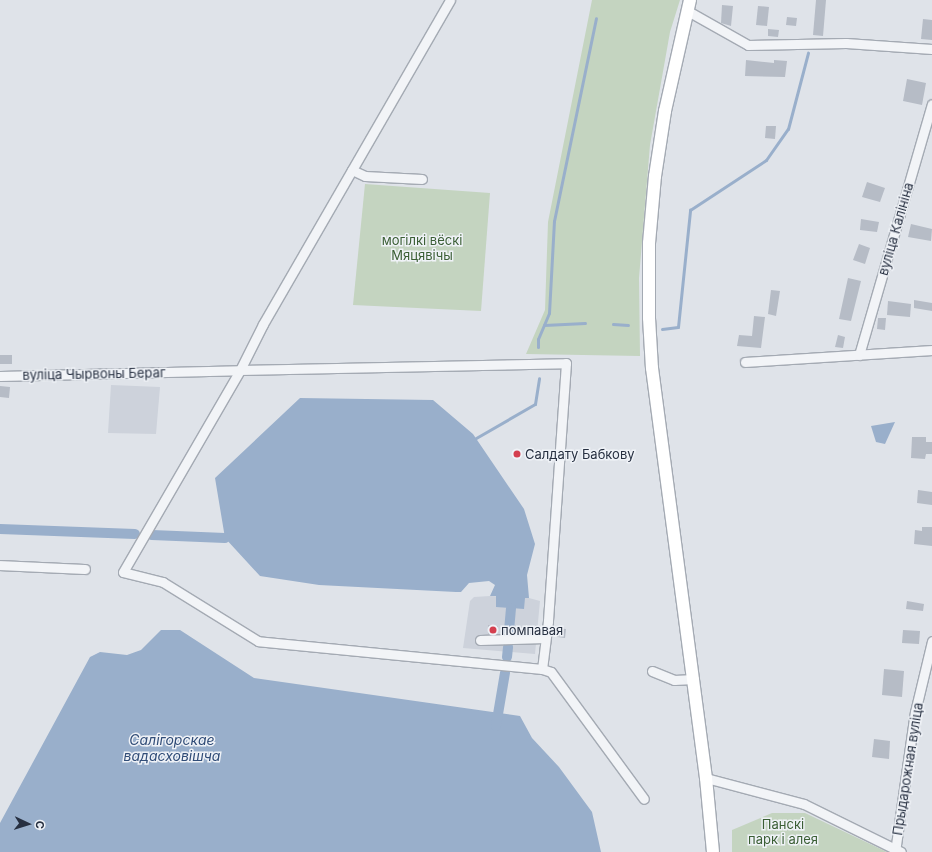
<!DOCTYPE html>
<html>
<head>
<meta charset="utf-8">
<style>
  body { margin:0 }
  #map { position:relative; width:932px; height:852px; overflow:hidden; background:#dfe3e9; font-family:Inter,sans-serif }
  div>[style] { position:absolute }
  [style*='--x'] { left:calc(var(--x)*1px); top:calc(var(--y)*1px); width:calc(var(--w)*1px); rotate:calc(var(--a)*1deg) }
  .built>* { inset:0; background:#cdd2db }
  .green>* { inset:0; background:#c4d4c0 }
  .water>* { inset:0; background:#99afcb }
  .stream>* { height:3px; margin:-1.5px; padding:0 1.5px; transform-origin:1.5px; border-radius:1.5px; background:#99afcb }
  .canal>* { height:10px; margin:-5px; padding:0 5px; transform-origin:5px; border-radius:5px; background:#99afcb }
  .building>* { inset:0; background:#b6bcc6 }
  .roads { filter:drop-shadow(1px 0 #a4aab3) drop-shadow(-1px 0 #a4aab3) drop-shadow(0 1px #a4aab3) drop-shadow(0 -1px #a4aab3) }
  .minor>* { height:9px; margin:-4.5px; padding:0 4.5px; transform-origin:4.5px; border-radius:4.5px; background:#f2f4f7 }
  .major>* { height:12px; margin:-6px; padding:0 6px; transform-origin:6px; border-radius:6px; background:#fff }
  .dots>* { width:11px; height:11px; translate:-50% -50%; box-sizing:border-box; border:2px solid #eff2f7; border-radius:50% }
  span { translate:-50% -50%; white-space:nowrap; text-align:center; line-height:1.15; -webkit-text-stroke:3px #eff2f7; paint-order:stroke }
  .street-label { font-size:13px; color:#273041 }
  .park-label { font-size:13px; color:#3a5e34 }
  .poi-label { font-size:13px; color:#273041 }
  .left { translate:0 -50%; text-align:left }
  .water-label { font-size:14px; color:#304c77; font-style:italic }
  .north { position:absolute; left:8px; top:804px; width:40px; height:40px; -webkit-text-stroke:3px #eff2f7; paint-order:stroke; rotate:94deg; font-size:11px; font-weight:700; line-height:16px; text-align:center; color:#273041 }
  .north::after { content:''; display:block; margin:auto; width:14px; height:18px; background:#273041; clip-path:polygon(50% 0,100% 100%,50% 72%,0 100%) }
</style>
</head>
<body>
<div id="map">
  <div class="built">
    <i style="clip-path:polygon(111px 385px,160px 387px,156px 434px,108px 433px)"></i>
    <i style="clip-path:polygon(490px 596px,529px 598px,540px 601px,535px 654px,463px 648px,470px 601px,474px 597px)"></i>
  </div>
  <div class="green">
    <i style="clip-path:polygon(592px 0,680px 0,670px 32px,650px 145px,639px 278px,640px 356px,526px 354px,545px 310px,548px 222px)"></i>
    <i style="clip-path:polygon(365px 184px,490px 193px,481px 311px,353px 305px)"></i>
    <i style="clip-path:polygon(772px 813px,805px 813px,887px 852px,732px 852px,732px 830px)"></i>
  </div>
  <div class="water">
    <i style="clip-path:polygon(300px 398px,433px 400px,473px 434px,524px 509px,535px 544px,527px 575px,529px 598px,525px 598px,524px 609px,496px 607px,496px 596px,490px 596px,495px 585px,489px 581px,469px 583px,461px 592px,456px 592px,319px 585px,260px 576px,225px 538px,215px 478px)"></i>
    <i style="clip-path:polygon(895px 422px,885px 444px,876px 442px,871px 426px)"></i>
    <i style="clip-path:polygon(161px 630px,180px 630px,254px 678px,520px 716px,532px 738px,559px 767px,592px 812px,601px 852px,0 852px,0 823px,90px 657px,100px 652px,127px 655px,141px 650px)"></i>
  </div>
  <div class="stream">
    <i style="--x:613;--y:324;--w:15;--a:4"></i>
    <i style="--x:544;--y:325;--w:41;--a:-2.8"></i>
    <i style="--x:662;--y:329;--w:16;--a:-7"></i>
    <i style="--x:678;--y:327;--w:118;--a:-84.1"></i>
    <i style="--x:690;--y:210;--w:91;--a:-33.3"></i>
    <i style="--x:766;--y:160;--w:38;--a:-55"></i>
    <i style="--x:788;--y:129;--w:79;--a:-75.3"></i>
    <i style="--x:538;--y:347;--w:8;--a:-90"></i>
    <i style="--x:538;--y:339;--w:28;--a:-67"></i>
    <i style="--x:549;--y:313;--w:92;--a:-86.9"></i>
    <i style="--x:554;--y:221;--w:207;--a:-78.3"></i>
    <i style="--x:476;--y:438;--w:68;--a:-30"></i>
    <i style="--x:535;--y:404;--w:26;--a:-81"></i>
  </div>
  <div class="canal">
    <i style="--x:0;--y:529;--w:135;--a:2.1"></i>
    <i style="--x:152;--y:535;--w:73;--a:2.4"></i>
    <i style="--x:509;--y:631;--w:23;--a:-85"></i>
    <i style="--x:507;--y:657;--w:10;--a:-84"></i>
    <i style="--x:496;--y:726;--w:54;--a:-80.4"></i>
  </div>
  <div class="building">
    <i style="clip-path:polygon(816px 0,826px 0,823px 36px,813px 35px)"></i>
    <i style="clip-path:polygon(722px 5px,733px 6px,731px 26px,721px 23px)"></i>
    <i style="clip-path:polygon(758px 6px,769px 7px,767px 26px,756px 25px)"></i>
    <i style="clip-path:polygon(787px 17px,797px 18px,796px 26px,786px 25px)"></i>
    <i style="clip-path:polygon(923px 19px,932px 20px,932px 40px,921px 39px)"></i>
    <i style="clip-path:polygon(768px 29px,779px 30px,778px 37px,768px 36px)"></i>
    <i style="clip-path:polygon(746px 60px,774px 63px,774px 60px,787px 61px,785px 77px,745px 76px)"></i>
    <i style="clip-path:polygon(907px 79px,926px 83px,922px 105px,903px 101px)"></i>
    <i style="clip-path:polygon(766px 126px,776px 126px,775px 139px,765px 138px)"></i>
    <i style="clip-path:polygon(867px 182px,885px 188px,880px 202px,862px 197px)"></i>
    <i style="clip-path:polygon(861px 219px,879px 222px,877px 232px,860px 230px)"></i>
    <i style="clip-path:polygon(911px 224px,932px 229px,931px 241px,908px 237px)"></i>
    <i style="clip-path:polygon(859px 244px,870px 248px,865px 264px,853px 260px)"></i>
    <i style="clip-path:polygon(848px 278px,861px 281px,851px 321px,839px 319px)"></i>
    <i style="clip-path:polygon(771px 290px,780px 291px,776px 316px,768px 314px)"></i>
    <i style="clip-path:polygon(914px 300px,932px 303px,932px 311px,914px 308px)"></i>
    <i style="clip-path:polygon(888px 301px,911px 304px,910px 317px,887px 315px)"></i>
    <i style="clip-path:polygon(754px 316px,765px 317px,761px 348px,737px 346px,739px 335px,752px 336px)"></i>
    <i style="clip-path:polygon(878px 318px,886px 318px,885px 330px,877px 329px)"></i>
    <i style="clip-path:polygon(838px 335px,845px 337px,843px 348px,835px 347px)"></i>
    <i style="clip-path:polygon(0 355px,12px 355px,12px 364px,0 364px)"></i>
    <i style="clip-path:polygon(0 386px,10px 387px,9px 398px,0 397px)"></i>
    <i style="clip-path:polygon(912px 437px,926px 437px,926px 442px,932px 442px,932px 454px,926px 454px,925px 459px,911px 458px)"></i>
    <i style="clip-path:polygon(918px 490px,932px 492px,932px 505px,917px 503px)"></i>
    <i style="clip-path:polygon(922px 527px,932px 527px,932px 546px,914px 544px,915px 530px,922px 531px)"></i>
    <i style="clip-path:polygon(907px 601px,924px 604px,923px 611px,906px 609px)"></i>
    <i style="clip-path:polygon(488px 625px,498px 626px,497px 633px,488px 634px)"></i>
    <i style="clip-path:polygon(557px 628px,566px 629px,565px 638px,557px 637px)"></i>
    <i style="clip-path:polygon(903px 630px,920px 631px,919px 644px,902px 643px)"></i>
    <i style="clip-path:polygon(884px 669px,904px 671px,902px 697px,882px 695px)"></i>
    <i style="clip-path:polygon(874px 739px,890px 741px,889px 759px,872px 757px)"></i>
  </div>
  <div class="roads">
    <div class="minor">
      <i style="--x:686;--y:10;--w:71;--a:29.4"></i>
      <i style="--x:748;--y:45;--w:98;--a:-1.2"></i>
      <i style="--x:846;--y:43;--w:86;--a:4"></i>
      <i style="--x:352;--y:170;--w:14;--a:25"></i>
      <i style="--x:365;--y:176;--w:57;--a:3"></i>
      <i style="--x:859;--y:355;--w:261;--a:-73.8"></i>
      <i style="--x:745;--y:362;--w:187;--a:-3.7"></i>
      <i style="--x:0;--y:376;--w:240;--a:-1.4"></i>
      <i style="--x:240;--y:370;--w:326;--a:-1.2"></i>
      <i style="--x:566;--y:363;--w:259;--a:94"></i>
      <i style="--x:548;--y:621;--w:48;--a:97.1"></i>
      <i style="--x:542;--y:669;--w:285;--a:-174.4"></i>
      <i style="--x:258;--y:641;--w:112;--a:-148.2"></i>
      <i style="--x:163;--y:582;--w:41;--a:-166"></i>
      <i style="--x:123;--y:572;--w:233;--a:-59.9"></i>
      <i style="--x:240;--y:370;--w:51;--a:-63.4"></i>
      <i style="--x:263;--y:324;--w:374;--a:-60"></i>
      <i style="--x:0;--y:565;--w:85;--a:2.7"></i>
      <i style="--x:480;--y:640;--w:65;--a:-1.8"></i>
      <i style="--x:542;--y:669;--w:9;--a:18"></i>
      <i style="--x:551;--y:672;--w:157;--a:53.8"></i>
      <i style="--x:652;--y:671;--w:24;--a:22"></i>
      <i style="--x:674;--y:680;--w:20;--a:-3"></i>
      <i style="--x:706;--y:778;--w:101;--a:14.9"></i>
      <i style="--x:804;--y:804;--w:108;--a:26.3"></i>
      <i style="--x:895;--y:852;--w:141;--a:-81.9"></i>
      <i style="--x:915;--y:712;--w:73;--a:-76.5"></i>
    </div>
    <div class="major">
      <i style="--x:690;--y:0;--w:114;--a:102.7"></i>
      <i style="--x:665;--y:111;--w:66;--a:98.7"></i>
      <i style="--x:655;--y:176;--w:67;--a:95.1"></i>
      <i style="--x:649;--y:243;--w:75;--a:90"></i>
      <i style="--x:649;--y:318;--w:50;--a:86.6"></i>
      <i style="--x:652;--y:368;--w:414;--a:82.5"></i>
      <i style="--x:706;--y:778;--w:74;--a:84.6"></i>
    </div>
  </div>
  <div class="dots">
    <i style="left:517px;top:454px;background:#d43f4f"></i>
    <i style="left:493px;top:630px;background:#d43f4f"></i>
  </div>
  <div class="street-label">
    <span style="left:896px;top:229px;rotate:-74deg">вуліца Калініна</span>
    <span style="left:94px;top:374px;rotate:-1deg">вуліца Чырвоны Бераг</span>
    <span style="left:908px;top:769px;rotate:-81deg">Прыдарожная вуліца</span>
  </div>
  <div class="park-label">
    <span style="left:422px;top:248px">могілкі вёскі<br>Мяцявічы</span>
    <span style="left:783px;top:832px">Панскі<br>парк і алея</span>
  </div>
  <div class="poi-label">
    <span class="left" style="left:525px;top:454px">Салдату Бабкову</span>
    <span class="left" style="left:501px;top:630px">помпавая</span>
  </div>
  <div class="water-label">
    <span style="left:172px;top:748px">Салігорскае<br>вадасховішча</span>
  </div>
  <div class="north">С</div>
</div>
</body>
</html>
